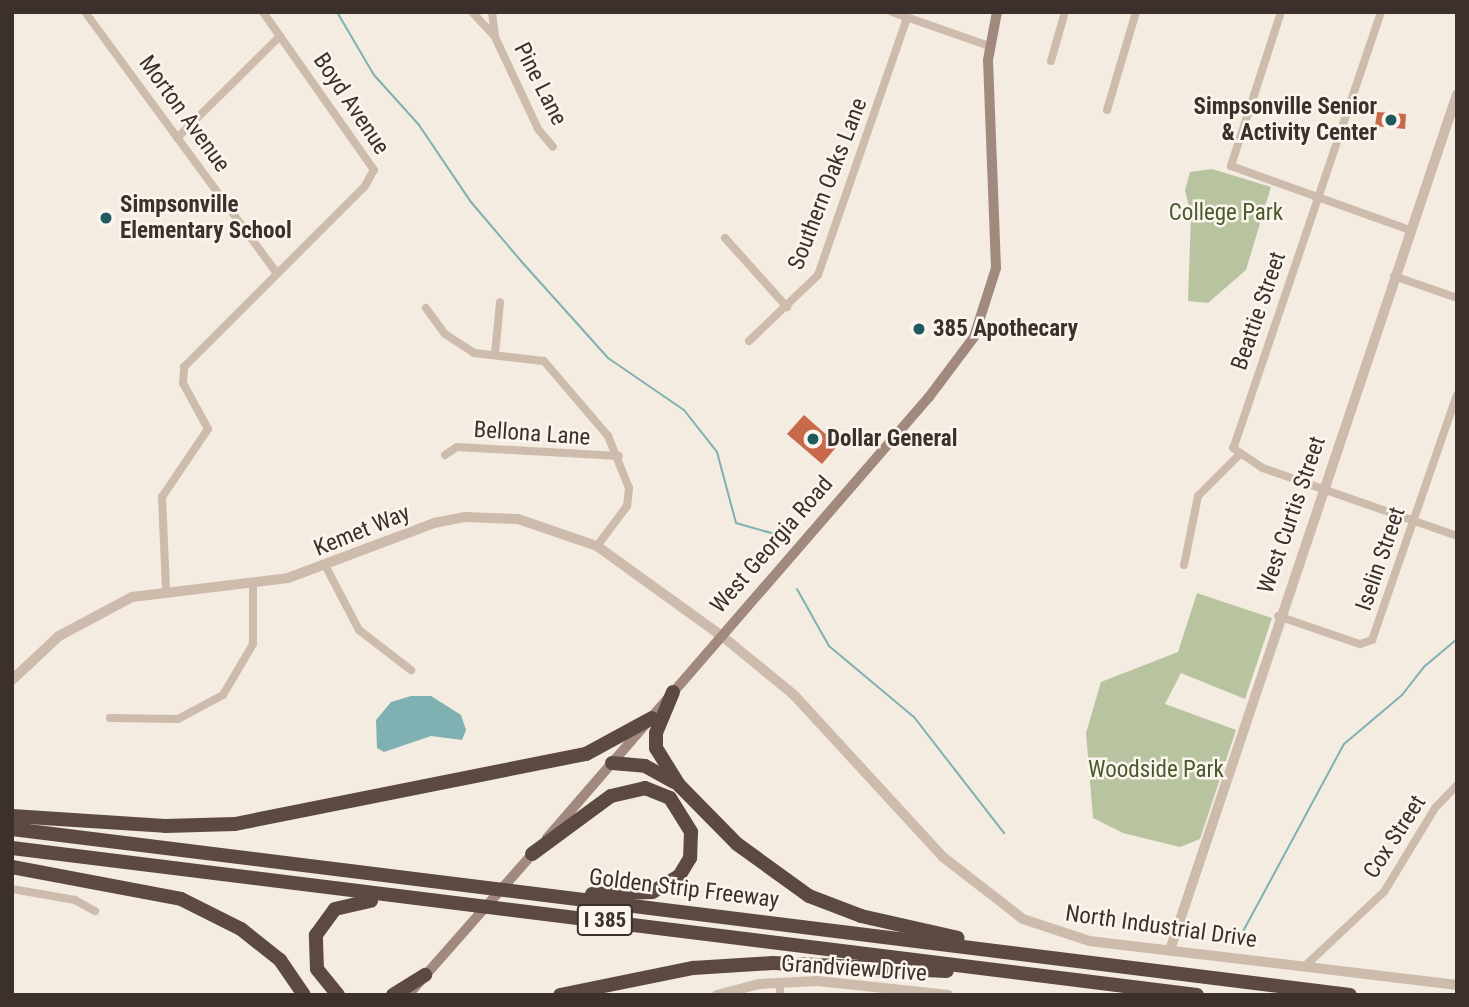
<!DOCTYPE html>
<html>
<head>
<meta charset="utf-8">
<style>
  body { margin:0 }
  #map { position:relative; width:1469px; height:1007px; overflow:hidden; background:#f4ebe1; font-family:"Roboto Condensed",sans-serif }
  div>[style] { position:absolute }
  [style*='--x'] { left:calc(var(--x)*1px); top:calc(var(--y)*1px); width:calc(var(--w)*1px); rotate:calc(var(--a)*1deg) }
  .green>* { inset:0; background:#b8c4a0 }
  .water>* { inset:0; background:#7fb0b2 }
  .stream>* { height:2px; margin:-1px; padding:0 1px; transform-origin:1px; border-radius:1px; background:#7fb0b2 }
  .building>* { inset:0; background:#c8694b }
  .minor>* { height:8px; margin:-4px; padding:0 4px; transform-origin:4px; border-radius:4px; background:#cdbbac }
  .tertiary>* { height:10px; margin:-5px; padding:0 5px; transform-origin:5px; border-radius:5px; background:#cdbbac }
  .secondary>* { height:10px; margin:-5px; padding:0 5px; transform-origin:5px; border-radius:5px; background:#a18a7d }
  .motorway>* { height:14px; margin:-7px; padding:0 7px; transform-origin:7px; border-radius:7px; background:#5c4a42 }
  .dots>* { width:19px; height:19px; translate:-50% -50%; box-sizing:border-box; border:4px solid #fbf5ee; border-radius:50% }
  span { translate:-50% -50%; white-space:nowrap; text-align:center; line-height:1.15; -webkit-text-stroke:5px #fbf5ee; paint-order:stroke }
  .shield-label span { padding:2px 5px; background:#fbf5ee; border:2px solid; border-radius:5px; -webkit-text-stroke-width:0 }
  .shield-label { font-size:21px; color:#3b302b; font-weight:700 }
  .street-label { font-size:23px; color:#3b302b }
  .poi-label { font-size:23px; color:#3b302b; font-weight:700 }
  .right { translate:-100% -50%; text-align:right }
  .left { translate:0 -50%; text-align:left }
  .park-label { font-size:23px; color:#4a5a2e }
  .frame { position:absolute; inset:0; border:14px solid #3b302b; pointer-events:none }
</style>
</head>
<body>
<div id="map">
  <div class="green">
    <i style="clip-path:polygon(1212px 169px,1271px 187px,1246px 270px,1208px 303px,1188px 301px,1191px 216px,1185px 190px,1190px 172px)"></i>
    <i style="clip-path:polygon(1197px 593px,1272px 618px,1245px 699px,1181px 673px,1165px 704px,1236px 730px,1200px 839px,1180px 847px,1123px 833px,1093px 818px,1086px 733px,1101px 682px,1178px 652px)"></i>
  </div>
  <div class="water">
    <i style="clip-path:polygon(411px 696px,431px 696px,461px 715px,466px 730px,462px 740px,431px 736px,384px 752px,377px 748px,376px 720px,391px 702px)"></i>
  </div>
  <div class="stream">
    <i style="--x:337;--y:12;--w:73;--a:59.6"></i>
    <i style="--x:374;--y:75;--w:67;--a:48"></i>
    <i style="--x:419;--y:125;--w:93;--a:56"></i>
    <i style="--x:471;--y:202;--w:77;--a:49.7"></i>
    <i style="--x:521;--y:261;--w:130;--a:48.1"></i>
    <i style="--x:608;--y:358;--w:92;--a:34.4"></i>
    <i style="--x:684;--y:410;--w:53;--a:51.8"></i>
    <i style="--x:717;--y:452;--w:73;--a:75"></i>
    <i style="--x:736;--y:523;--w:44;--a:15.9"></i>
    <i style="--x:797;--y:589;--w:65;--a:60.7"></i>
    <i style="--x:829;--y:646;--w:111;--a:39.9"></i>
    <i style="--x:914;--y:717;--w:147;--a:52.2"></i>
    <i style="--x:1240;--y:937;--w:219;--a:-61.7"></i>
    <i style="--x:1344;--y:744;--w:76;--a:-40.2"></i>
    <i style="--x:1402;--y:695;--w:37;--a:-52"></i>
    <i style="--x:1425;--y:666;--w:42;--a:-40.2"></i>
  </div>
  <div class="building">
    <i style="clip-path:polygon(1377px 112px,1406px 114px,1405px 129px,1375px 126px)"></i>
    <i style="clip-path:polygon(804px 415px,838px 445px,822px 464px,787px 434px)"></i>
  </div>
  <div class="minor">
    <i style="--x:85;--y:12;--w:324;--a:53.7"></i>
    <i style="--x:472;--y:12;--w:34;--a:47"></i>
    <i style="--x:495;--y:37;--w:102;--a:64.9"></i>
    <i style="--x:538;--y:129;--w:23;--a:50"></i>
    <i style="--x:492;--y:12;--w:25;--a:83"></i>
    <i style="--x:892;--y:12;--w:103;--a:19.3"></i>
    <i style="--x:1281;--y:12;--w:162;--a:108"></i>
    <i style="--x:1231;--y:166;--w:190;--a:19.7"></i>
    <i style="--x:1381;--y:12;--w:460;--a:108.7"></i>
    <i style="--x:1233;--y:448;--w:36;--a:34"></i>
    <i style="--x:1263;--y:468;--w:206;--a:19.3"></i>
    <i style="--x:1051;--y:61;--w:51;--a:-74.1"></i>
    <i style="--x:1107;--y:110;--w:102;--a:-73.5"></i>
    <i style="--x:177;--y:138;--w:145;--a:-44.7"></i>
    <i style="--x:725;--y:238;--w:93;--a:48.1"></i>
    <i style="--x:1394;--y:276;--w:67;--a:19.2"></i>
    <i style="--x:426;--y:308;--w:32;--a:54"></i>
    <i style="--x:445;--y:334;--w:35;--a:33"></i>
    <i style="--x:474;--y:353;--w:70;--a:6.5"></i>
    <i style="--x:544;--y:361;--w:99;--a:49.5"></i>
    <i style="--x:608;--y:436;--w:56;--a:68"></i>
    <i style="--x:629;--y:488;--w:18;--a:96"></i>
    <i style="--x:627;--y:506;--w:50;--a:126.9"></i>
    <i style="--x:749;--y:341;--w:95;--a:-43.7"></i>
    <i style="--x:818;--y:275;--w:272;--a:-70.9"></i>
    <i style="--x:495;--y:354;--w:52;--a:-84.5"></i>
    <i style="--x:445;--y:455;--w:14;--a:-34"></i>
    <i style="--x:457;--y:447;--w:162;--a:3.2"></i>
    <i style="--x:1184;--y:565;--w:70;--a:-78.5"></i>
    <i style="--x:1198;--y:496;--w:57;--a:-45"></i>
    <i style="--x:326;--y:567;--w:71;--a:62.4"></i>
    <i style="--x:359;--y:630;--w:66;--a:37.6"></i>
    <i style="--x:166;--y:589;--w:92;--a:-92.5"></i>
    <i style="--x:162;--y:497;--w:82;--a:-55.9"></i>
    <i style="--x:208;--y:429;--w:52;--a:-118.5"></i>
    <i style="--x:183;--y:383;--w:16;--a:-86"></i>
    <i style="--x:184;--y:367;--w:256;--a:-45"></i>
    <i style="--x:365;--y:186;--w:18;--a:-61"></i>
    <i style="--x:374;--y:170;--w:193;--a:-125.1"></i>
    <i style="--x:1278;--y:616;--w:87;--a:18.9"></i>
    <i style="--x:1360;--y:644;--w:13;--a:-18"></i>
    <i style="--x:1372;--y:640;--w:259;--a:-70.9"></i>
    <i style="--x:110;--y:718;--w:68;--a:0.8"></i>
    <i style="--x:178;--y:719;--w:51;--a:-28.1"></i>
    <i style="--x:223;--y:695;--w:59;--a:-59.5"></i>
    <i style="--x:253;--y:644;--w:61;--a:-90"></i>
    <i style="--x:12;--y:889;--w:64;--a:9.9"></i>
    <i style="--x:75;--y:900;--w:23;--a:29"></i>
    <i style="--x:1304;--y:967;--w:110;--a:-43.2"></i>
    <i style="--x:1384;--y:892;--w:98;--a:-58.7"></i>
    <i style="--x:1435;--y:808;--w:32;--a:-46"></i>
    <i style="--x:780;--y:982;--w:13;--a:90"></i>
  </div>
  <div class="tertiary">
    <i style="--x:12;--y:680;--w:64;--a:-43.1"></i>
    <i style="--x:59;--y:636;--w:83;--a:-28.1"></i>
    <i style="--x:132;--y:597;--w:157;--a:-6.9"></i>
    <i style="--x:288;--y:578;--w:156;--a:-20.6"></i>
    <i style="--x:434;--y:523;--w:32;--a:-11"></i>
    <i style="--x:465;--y:517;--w:53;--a:2.2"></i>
    <i style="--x:518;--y:519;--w:83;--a:18.9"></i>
    <i style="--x:597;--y:546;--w:154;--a:35.8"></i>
    <i style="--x:722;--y:636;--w:93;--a:39.3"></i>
    <i style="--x:794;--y:695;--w:220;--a:47.4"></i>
    <i style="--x:943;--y:857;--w:101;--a:37.8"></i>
    <i style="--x:1023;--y:919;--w:70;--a:18.4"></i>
    <i style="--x:1089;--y:941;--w:371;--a:6.8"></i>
    <i style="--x:1170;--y:950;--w:903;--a:-71.46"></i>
    <i style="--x:717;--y:995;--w:43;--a:-14.7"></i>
    <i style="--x:759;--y:984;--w:59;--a:-2.9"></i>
    <i style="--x:818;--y:981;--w:131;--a:6.1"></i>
  </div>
  <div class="secondary">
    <i style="--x:547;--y:838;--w:583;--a:-49.1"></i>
    <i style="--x:929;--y:397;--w:75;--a:-53.1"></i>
    <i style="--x:974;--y:337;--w:72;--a:-72.3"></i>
    <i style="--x:996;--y:268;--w:208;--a:-92.2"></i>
    <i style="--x:988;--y:60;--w:49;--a:-79.4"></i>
    <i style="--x:408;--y:995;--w:193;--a:-48.6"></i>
  </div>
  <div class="motorway">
    <i style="--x:673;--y:692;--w:44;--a:112.5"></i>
    <i style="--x:656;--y:733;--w:15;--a:90"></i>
    <i style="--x:656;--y:748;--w:44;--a:58.1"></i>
    <i style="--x:679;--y:785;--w:83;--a:45.5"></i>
    <i style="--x:737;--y:844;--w:89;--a:35.8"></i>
    <i style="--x:809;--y:896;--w:56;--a:21"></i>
    <i style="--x:861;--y:916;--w:99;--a:12.8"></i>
    <i style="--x:612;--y:763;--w:33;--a:5"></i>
    <i style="--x:645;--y:766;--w:33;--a:29"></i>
    <i style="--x:12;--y:816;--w:153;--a:3.7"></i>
    <i style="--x:165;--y:826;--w:70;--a:-1.6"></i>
    <i style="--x:235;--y:824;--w:358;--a:-11.3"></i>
    <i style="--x:586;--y:754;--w:75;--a:-28.6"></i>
    <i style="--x:12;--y:829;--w:1348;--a:7.07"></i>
    <i style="--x:12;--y:848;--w:1194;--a:7.07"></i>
    <i style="--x:532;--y:854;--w:98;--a:-36.3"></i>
    <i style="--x:611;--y:796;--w:35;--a:-13"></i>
    <i style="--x:645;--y:788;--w:27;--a:22"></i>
    <i style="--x:670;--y:798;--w:40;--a:58"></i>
    <i style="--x:691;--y:832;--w:26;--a:92"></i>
    <i style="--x:690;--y:858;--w:21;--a:121"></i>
    <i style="--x:679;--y:876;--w:31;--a:149"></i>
    <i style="--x:652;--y:892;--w:60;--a:178.1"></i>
    <i style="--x:12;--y:867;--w:172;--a:10.7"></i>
    <i style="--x:181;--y:899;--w:67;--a:26.6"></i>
    <i style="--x:241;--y:929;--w:50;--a:38.5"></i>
    <i style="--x:280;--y:960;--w:42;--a:55.6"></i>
    <i style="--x:338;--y:995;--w:33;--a:-129"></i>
    <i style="--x:317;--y:969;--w:34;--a:-92"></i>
    <i style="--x:316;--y:935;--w:32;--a:-54"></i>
    <i style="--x:335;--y:909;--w:37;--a:-13"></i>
    <i style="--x:393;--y:995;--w:38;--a:-32"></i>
    <i style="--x:560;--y:995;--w:136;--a:-11.5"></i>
    <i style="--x:693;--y:968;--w:80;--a:-3.6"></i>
    <i style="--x:773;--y:963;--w:174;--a:2.6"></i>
  </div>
  <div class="dots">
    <i style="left:1391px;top:120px;background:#1f5a5e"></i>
    <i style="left:106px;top:218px;background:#1f5a5e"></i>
    <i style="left:919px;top:329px;background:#1f5a5e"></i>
    <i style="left:813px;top:439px;background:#1f5a5e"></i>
  </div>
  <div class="shield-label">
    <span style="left:605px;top:920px">I 385</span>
  </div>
  <div class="street-label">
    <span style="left:540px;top:84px;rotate:63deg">Pine Lane</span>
    <span style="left:351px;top:104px;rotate:56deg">Boyd Avenue</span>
    <span style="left:184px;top:114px;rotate:54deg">Morton Avenue</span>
    <span style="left:828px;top:184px;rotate:-69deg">Southern Oaks Lane</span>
    <span style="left:1259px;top:311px;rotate:-71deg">Beattie Street</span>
    <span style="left:532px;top:434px;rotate:4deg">Bellona Lane</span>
    <span style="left:1292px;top:515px;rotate:-71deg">West Curtis Street</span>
    <span style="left:362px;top:531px;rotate:-22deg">Kemet Way</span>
    <span style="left:772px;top:545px;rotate:-49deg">West Georgia Road</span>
    <span style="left:1381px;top:559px;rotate:-71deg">Iselin Street</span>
    <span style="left:1395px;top:837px;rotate:-57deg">Cox Street</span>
    <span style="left:684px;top:889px;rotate:7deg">Golden Strip Freeway</span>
    <span style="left:1161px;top:927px;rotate:8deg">North Industrial Drive</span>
    <span style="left:854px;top:969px;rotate:4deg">Grandview Drive</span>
  </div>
  <div class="poi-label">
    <span class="right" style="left:1377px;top:120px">Simpsonville Senior<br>&amp; Activity Center</span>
    <span class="left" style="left:120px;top:218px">Simpsonville<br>Elementary School</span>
    <span class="left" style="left:933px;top:329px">385 Apothecary</span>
    <span class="left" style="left:827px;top:439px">Dollar General</span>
  </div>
  <div class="park-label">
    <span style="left:1226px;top:213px">College Park</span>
    <span style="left:1156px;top:770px">Woodside Park</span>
  </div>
  <div class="frame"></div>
</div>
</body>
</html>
